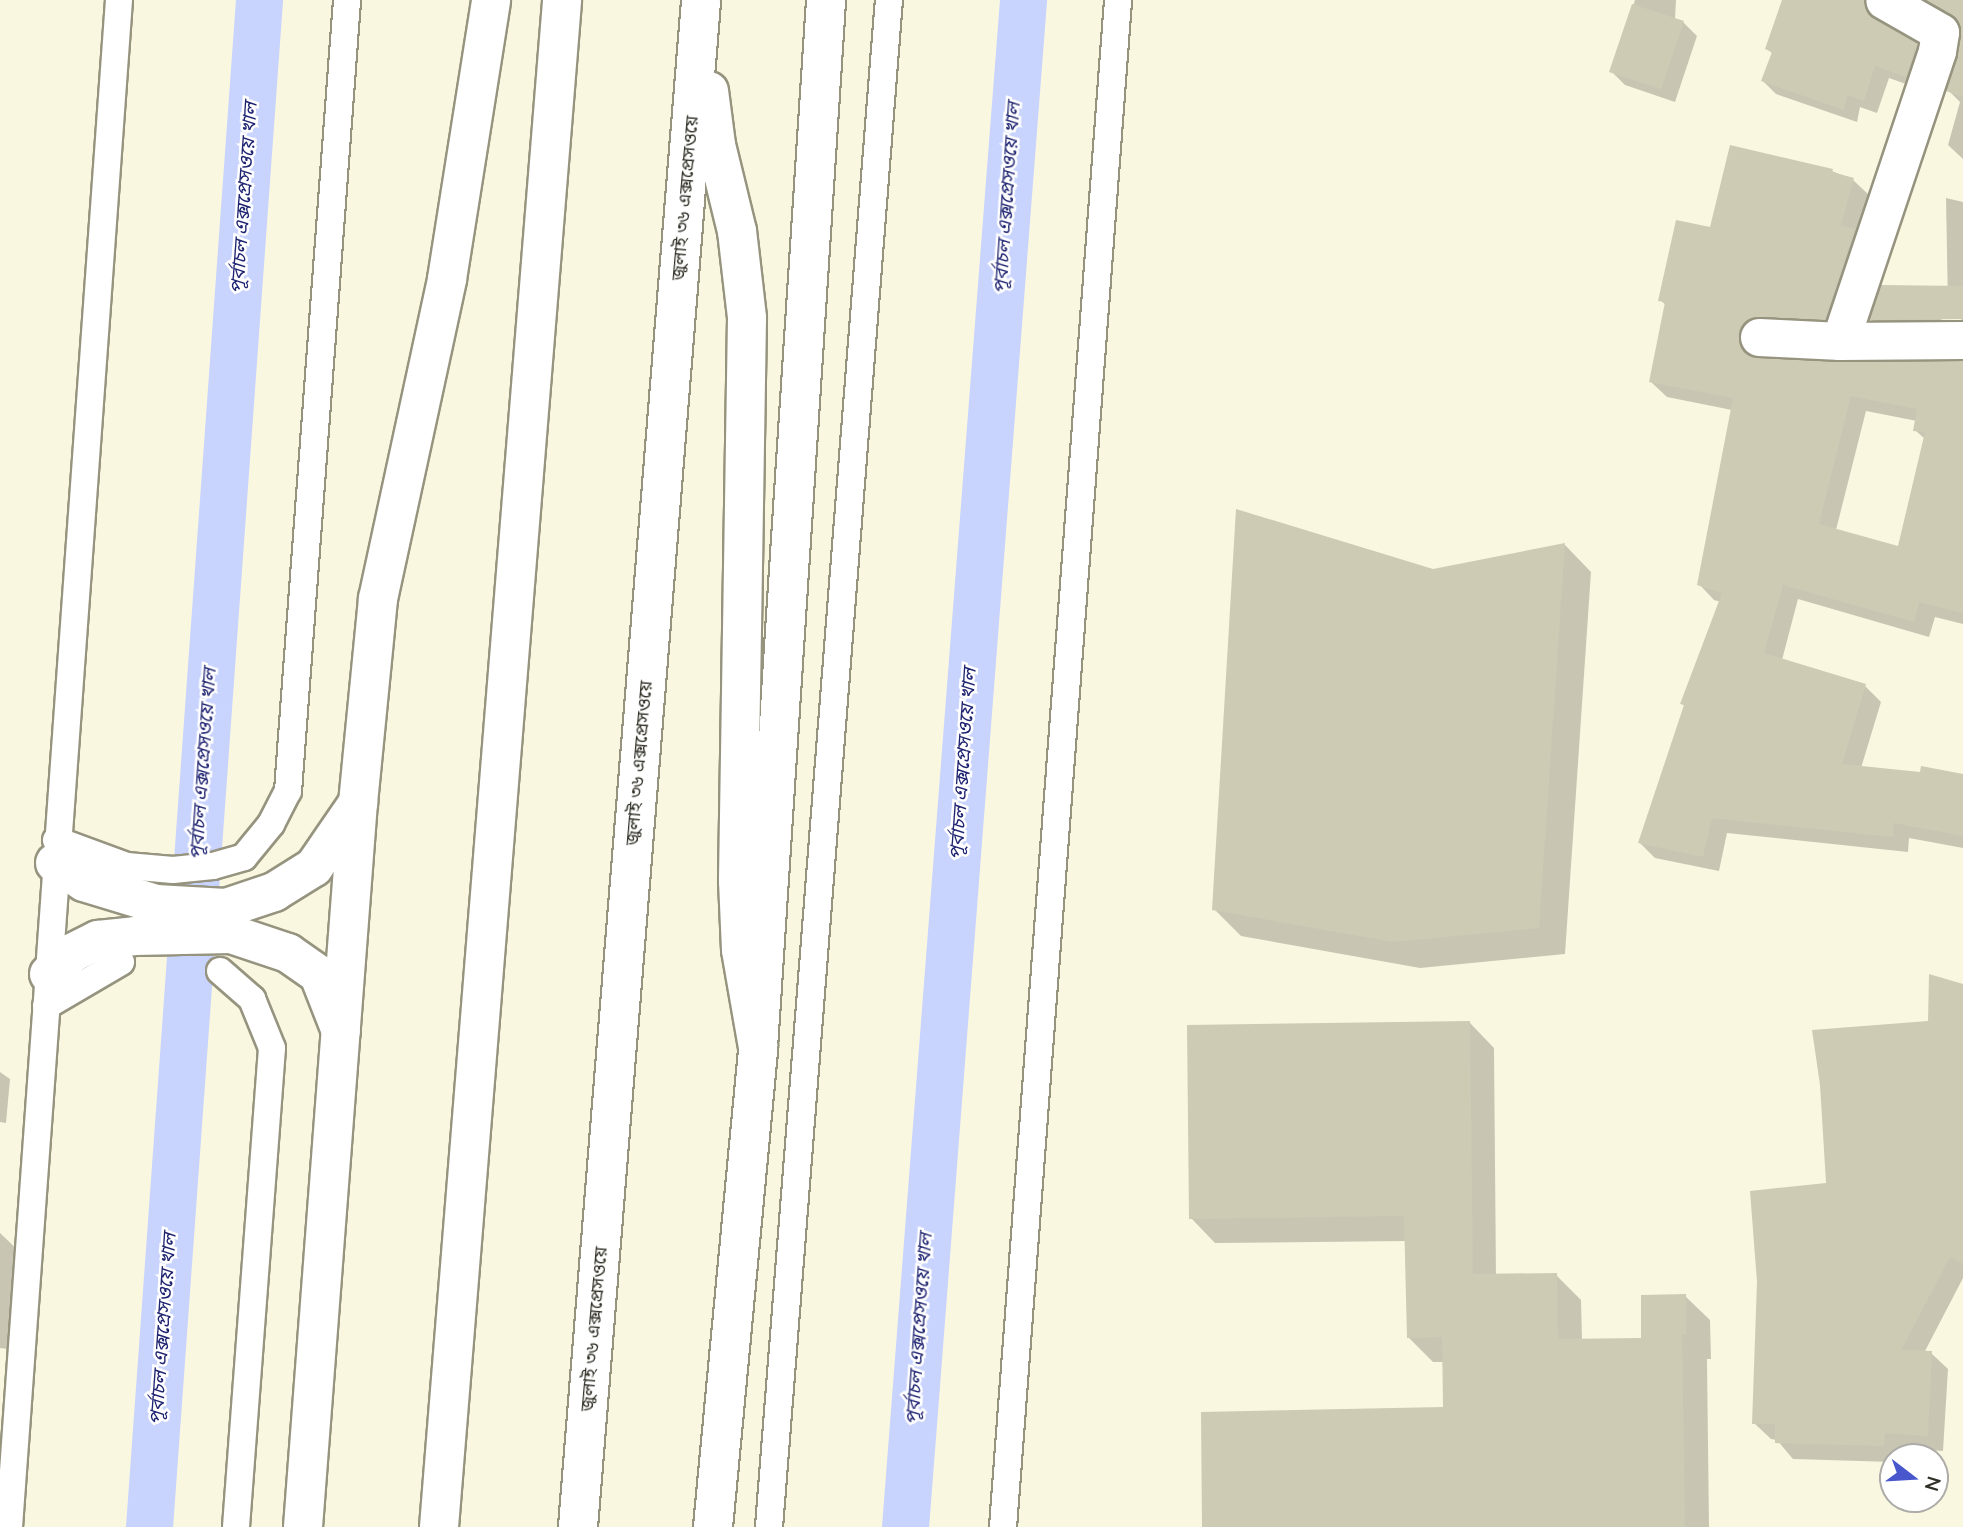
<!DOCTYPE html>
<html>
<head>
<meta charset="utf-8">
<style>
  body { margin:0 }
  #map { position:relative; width:1963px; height:1527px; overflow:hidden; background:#faf7e0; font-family:"Nunito Sans","Noto Sans Bengali",sans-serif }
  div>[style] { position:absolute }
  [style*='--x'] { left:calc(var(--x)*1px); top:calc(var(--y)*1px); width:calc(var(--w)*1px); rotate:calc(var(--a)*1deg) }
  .shadow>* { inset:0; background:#0003 }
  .canal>* { height:47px; margin:-23.5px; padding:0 23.5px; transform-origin:23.5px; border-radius:23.5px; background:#c8d3fe }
  .building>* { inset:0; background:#cdcbb4 }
  .roads { filter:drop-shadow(2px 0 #96947f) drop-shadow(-2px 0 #96947f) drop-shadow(0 2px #96947f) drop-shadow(0 -2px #96947f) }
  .pedestrian>* { height:26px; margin:-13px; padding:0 13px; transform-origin:13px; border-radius:13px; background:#fff }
  .minor>* { height:37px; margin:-18.5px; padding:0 18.5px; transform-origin:18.5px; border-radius:18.5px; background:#fff }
  .tertiary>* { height:38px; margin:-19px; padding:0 19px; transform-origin:19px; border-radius:19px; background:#fff }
  .primary>* { height:38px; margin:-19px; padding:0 19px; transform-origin:19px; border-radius:19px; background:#fff }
  .motorway>* { height:38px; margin:-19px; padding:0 19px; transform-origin:19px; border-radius:19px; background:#fff }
  span { translate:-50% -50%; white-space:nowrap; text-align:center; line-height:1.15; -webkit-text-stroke:5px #fff; paint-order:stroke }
  .street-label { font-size:18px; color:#313027 }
  .water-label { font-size:19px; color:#1f2471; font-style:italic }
  .north { position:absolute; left:1879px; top:1443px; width:70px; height:70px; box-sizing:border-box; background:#fff; border:2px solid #adaca9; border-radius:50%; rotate:107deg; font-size:19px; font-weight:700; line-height:28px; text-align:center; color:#313027 }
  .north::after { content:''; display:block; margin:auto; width:24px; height:32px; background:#4957cc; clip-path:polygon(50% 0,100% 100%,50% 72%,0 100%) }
</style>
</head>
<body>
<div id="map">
  <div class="shadow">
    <i style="clip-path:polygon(1635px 0,1676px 0,1675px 20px,1684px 23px,1697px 36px,1675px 102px,1625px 85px,1611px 71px)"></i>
    <i style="clip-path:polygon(1784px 0,1882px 0,1876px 15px,1877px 20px,1916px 44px,1929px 58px,1920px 89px,1889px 78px,1877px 113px,1860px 107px,1857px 122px,1776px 94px,1763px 81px,1773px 54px,1767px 49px)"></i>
    <i style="clip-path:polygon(1919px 0,1963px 0,1963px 159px,1948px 145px,1960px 102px,1948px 90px,1963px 35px,1961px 24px)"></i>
    <i style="clip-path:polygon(evenodd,1832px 171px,1853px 180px,1869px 195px,1858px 234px,1841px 334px,1753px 352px,1754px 359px,1839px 364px,1963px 363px,1963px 624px,1935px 617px,1929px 637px,1798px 599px,1782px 660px,1865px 686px,1881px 702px,1861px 768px,1963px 776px,1963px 848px,1909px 838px,1908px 852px,1727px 833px,1719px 871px,1655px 858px,1640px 843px,1685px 707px,1682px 703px,1721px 602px,1714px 600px,1699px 584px,1732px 410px,1667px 397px,1651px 382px,1666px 305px,1660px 300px,1712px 229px,1832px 171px,1866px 411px,1917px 421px,1915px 430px,1925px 439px,1900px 548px,1836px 530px,1866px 411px)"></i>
    <i style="clip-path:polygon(1946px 198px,1963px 202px,1963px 321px,1948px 308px)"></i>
    <i style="clip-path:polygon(1880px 294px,1945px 321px,1950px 325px,1878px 326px,1871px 319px)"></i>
    <i style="clip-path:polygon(1565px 545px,1591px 572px,1565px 954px,1420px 968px,1241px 936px,1214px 909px,1433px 571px)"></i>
    <i style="clip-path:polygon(1963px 985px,1963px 1278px,1924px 1353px,1931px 1353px,1948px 1369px,1943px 1451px,1900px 1448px,1900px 1457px,1893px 1457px,1893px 1462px,1793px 1459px,1777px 1440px,1771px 1439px,1754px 1423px,1828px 1184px,1929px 1023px)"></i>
    <i style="clip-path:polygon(1470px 1023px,1494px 1048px,1496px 1276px,1556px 1275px,1581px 1300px,1582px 1340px,1642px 1340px,1685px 1296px,1710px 1320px,1711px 1359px,1707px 1359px,1709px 1527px,1204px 1527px,1445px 1409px,1445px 1362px,1433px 1362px,1408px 1337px,1406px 1241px,1215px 1243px,1191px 1218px)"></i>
    <i style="clip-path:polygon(0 1072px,10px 1079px,6px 1123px,0 1122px)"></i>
    <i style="clip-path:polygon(0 1233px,22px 1254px,8px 1349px,0 1348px)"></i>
  </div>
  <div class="canal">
    <i style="--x:149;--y:1527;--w:1531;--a:-85.88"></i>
    <i style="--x:905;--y:1527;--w:1532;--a:-85.58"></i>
  </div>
  <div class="building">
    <i style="clip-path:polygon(1782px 0,1863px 0,1866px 10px,1873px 18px,1917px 43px,1906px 77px,1875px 66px,1864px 101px,1847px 95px,1844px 110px,1761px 81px,1772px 52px,1765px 49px)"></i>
    <i style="clip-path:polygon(1926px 0,1963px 0,1963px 97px,1946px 91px,1958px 54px,1959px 24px,1950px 14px)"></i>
    <i style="clip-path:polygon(1632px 4px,1684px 21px,1661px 89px,1609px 72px)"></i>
    <i style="clip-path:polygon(evenodd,1730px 145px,1833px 169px,1832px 172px,1854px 178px,1841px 225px,1855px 229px,1825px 319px,1750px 318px,1742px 325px,1738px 335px,1740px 346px,1747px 354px,1758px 358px,1839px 362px,1963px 361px,1963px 613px,1919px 602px,1914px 622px,1783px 585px,1764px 653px,1866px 684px,1842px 764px,1920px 772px,1921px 766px,1963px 774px,1963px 836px,1894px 823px,1893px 837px,1712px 818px,1703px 857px,1638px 843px,1684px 705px,1680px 704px,1722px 593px,1697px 585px,1733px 398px,1649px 382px,1665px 302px,1658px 301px,1676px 220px,1710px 227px,1730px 145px,1851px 396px,1917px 409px,1913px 431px,1925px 432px,1898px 546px,1819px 524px,1851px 396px)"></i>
    <i style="clip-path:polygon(1881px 285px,1963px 286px,1963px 319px,1869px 320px)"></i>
    <i style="clip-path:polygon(1236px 509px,1433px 569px,1565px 543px,1539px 928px,1393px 942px,1212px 910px)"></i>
    <i style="clip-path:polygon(1929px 974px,1963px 984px,1963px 1264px,1950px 1257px,1901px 1350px,1932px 1351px,1928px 1436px,1885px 1433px,1884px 1446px,1775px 1443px,1775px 1424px,1752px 1424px,1757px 1282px,1750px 1191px,1826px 1183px,1820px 1085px,1812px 1030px,1928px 1021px)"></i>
    <i style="clip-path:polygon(1470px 1021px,1473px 1274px,1557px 1273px,1558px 1339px,1641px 1338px,1641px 1295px,1686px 1294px,1686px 1334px,1682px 1335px,1685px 1527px,1202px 1527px,1201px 1412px,1443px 1407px,1442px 1337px,1407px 1338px,1404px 1216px,1189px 1219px,1187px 1025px)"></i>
  </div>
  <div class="roads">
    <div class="pedestrian">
      <i style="--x:56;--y:840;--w:76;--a:20.1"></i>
      <i style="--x:127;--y:866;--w:46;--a:5"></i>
      <i style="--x:173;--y:870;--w:40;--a:-5.7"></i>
      <i style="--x:213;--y:866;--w:32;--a:-16"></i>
      <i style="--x:244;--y:857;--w:43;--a:-50.7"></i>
      <i style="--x:271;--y:824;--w:37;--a:-63"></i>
      <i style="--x:288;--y:791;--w:793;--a:-85.73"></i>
      <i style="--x:220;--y:971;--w:43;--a:41.2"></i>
      <i style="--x:252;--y:999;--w:53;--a:67.8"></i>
      <i style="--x:272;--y:1048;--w:480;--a:94.3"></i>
      <i style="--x:46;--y:1006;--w:87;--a:-30.4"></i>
      <i style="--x:9;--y:1527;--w:1531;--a:-85.88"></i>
      <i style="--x:769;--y:1527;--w:1532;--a:-85.51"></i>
      <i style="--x:1003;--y:1527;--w:1531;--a:-85.69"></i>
    </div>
    <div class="minor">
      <i style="--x:1759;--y:337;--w:81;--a:2.8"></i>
      <i style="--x:1840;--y:341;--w:123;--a:-0.5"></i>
      <i style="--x:1840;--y:341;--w:306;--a:-71.5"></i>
      <i style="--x:1937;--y:51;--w:19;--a:-81"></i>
      <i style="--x:1940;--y:32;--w:64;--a:-150.3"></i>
    </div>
    <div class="tertiary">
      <i style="--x:55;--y:863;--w:35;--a:33"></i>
      <i style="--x:84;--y:882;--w:75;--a:17"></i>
      <i style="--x:156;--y:904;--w:70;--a:3.3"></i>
      <i style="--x:226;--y:908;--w:51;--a:-18.4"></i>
      <i style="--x:274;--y:892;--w:47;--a:-32"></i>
      <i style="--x:314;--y:867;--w:78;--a:-55.5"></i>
      <i style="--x:49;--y:974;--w:31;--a:-42"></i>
      <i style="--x:72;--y:953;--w:29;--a:-27"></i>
      <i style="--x:98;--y:940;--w:37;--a:-6"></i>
      <i style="--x:135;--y:936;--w:96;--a:-1.2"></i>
      <i style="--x:231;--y:934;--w:60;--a:18.4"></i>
      <i style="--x:288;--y:953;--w:38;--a:35"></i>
      <i style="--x:319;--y:975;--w:60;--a:68.6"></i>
    </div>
    <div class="primary">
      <i style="--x:303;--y:1527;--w:726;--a:-85.66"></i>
      <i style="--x:358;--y:803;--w:205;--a:-84.4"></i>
      <i style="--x:378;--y:599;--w:327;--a:-77.8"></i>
      <i style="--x:447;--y:279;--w:282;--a:-81"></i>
      <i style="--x:713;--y:1527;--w:482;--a:-84.6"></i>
      <i style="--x:758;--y:1047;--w:1049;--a:-86.28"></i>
    </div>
    <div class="motorway">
      <i style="--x:709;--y:91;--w:54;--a:82.6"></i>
      <i style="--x:716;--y:145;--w:89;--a:76.3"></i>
      <i style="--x:737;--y:231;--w:88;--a:83.4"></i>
      <i style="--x:747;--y:318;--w:563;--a:90.92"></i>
      <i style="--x:738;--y:881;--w:69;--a:87.5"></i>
      <i style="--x:741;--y:950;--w:98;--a:80.1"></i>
      <i style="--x:439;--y:1527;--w:1532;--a:-85.39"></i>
      <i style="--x:578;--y:1527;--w:1532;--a:-85.39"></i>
    </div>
  </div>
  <div class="street-label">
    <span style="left:685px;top:198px;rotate:-85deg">জুলাই ৩৬ এক্সপ্রেসওয়ে</span>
    <span style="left:639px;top:763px;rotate:-85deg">জুলাই ৩৬ এক্সপ্রেসওয়ে</span>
    <span style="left:594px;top:1329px;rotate:-85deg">জুলাই ৩৬ এক্সপ্রেসওয়ে</span>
  </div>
  <div class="water-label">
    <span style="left:245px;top:198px;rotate:-86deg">পূর্বাচল এক্সপ্রেসওয়ে খাল</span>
    <span style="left:1008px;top:198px;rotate:-86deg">পূর্বাচল এক্সপ্রেসওয়ে খাল</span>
    <span style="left:204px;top:764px;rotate:-86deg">পূর্বাচল এক্সপ্রেসওয়ে খাল</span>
    <span style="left:964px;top:764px;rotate:-86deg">পূর্বাচল এক্সপ্রেসওয়ে খাল</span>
    <span style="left:164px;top:1329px;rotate:-86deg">পূর্বাচল এক্সপ্রেসওয়ে খাল</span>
    <span style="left:920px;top:1329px;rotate:-86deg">পূর্বাচল এক্সপ্রেসওয়ে খাল</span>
  </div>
  <div class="north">N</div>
</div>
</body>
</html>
